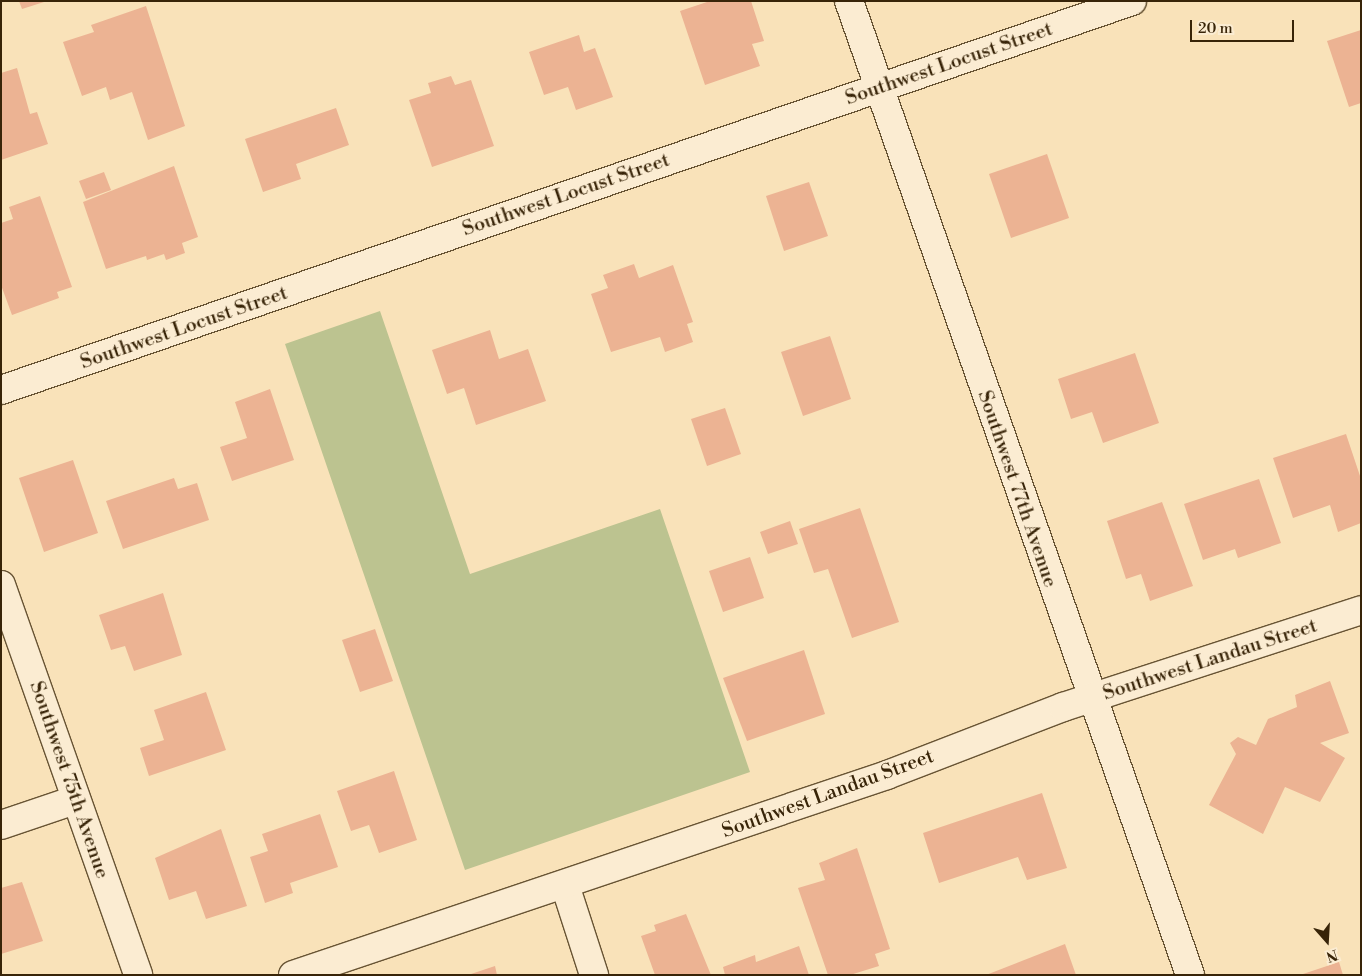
<!DOCTYPE html>
<html>
<head>
<meta charset="utf-8">
<style>
  body { margin:0 }
  #map { position:relative; width:1362px; height:976px; overflow:hidden; background:#f9e2b9; font-family:"Libre Bodoni",serif }
  div>[style] { position:absolute }
  [style*='--x'] { left:calc(var(--x)*1px); top:calc(var(--y)*1px); width:calc(var(--w)*1px); rotate:calc(var(--a)*1deg) }
  .green>* { inset:0; background:#bcc390 }
  .building>* { inset:0; background:#ecb393 }
  .roads { filter:drop-shadow(1px 0 #685434) drop-shadow(-1px 0 #685434) drop-shadow(0 1px #685434) drop-shadow(0 -1px #685434) }
  .minor>* { height:28px; margin:-14px; padding:0 14px; transform-origin:14px; border-radius:14px; background:#fbecd2 }
  span { translate:-50% -50%; white-space:nowrap; text-align:center; line-height:1.15; -webkit-text-stroke:4px #fbecd2; paint-order:stroke }
  .street-label { font-size:20px; color:#382408 }
  .frame { position:absolute; inset:0; border:2px solid #382408; pointer-events:none }
  .north { position:absolute; left:1302px; top:916px; width:50px; height:50px; -webkit-text-stroke:4px #fbecd2; paint-order:stroke; rotate:161deg; font-size:14px; font-weight:700; line-height:20px; text-align:center; color:#382408 }
  .north::after { content:''; display:block; margin:auto; width:18px; height:22px; background:#382408; clip-path:polygon(50% 0,100% 100%,50% 72%,0 100%) }
  .scale { position:absolute; left:1190px; top:20px; width:104px; height:22px; box-sizing:border-box; border:2px solid #382408; border-top:0; padding-left:6px; font-size:15px; line-height:18px; white-space:nowrap; color:#382408; -webkit-text-stroke:4px #fbecd2; paint-order:stroke }
</style>
</head>
<body>
<div id="map">
  <div class="green">
    <i style="clip-path:polygon(380px 311px,470px 574px,660px 509px,750px 772px,465px 870px,285px 344px)"></i>
  </div>
  <div class="building">
    <i style="clip-path:polygon(19px 1px,44px 1px,44px 2px,22px 9px)"></i>
    <i style="clip-path:polygon(710px 1px,751px 1px,764px 41px,752px 44px,760px 66px,705px 85px,680px 11px)"></i>
    <i style="clip-path:polygon(146px 6px,185px 126px,148px 140px,132px 92px,110px 100px,106px 87px,82px 96px,63px 42px,94px 32px,91px 25px)"></i>
    <i style="clip-path:polygon(1361px 30px,1361px 103px,1349px 107px,1327px 41px)"></i>
    <i style="clip-path:polygon(579px 35px,584px 52px,595px 48px,613px 97px,576px 110px,568px 87px,544px 95px,529px 52px)"></i>
    <i style="clip-path:polygon(17px 68px,30px 114px,37px 112px,48px 144px,1px 160px,1px 73px)"></i>
    <i style="clip-path:polygon(451px 76px,455px 85px,471px 80px,494px 146px,432px 167px,409px 100px,431px 93px,428px 83px)"></i>
    <i style="clip-path:polygon(336px 108px,349px 145px,296px 164px,301px 179px,263px 192px,245px 139px)"></i>
    <i style="clip-path:polygon(1047px 154px,1069px 218px,1011px 238px,989px 174px)"></i>
    <i style="clip-path:polygon(174px 166px,198px 237px,182px 243px,185px 253px,166px 260px,164px 254px,147px 260px,146px 256px,106px 269px,83px 202px)"></i>
    <i style="clip-path:polygon(104px 172px,111px 190px,86px 199px,79px 181px)"></i>
    <i style="clip-path:polygon(809px 182px,828px 236px,784px 251px,766px 196px)"></i>
    <i style="clip-path:polygon(40px 196px,72px 287px,57px 292px,59px 298px,12px 315px,1px 285px,1px 223px,13px 219px,9px 207px)"></i>
    <i style="clip-path:polygon(634px 264px,639px 278px,673px 265px,693px 322px,687px 324px,693px 342px,665px 352px,660px 337px,611px 352px,591px 294px,608px 288px,603px 275px)"></i>
    <i style="clip-path:polygon(490px 330px,499px 359px,528px 349px,546px 401px,476px 425px,464px 388px,447px 394px,432px 350px)"></i>
    <i style="clip-path:polygon(830px 336px,851px 399px,803px 416px,781px 352px)"></i>
    <i style="clip-path:polygon(1135px 353px,1159px 423px,1103px 443px,1092px 412px,1071px 419px,1058px 379px)"></i>
    <i style="clip-path:polygon(270px 389px,294px 460px,232px 481px,220px 447px,247px 438px,235px 402px)"></i>
    <i style="clip-path:polygon(725px 408px,741px 454px,707px 466px,691px 419px)"></i>
    <i style="clip-path:polygon(1346px 434px,1361px 479px,1361px 523px,1338px 532px,1330px 505px,1293px 518px,1273px 458px)"></i>
    <i style="clip-path:polygon(73px 460px,98px 533px,44px 552px,19px 478px)"></i>
    <i style="clip-path:polygon(174px 478px,178px 489px,197px 483px,209px 520px,123px 549px,106px 501px)"></i>
    <i style="clip-path:polygon(1259px 479px,1281px 543px,1238px 558px,1235px 549px,1203px 560px,1184px 504px)"></i>
    <i style="clip-path:polygon(1162px 502px,1193px 586px,1150px 601px,1141px 574px,1126px 579px,1107px 521px)"></i>
    <i style="clip-path:polygon(860px 508px,899px 622px,852px 638px,828px 569px,814px 573px,799px 529px)"></i>
    <i style="clip-path:polygon(790px 521px,798px 544px,768px 554px,760px 532px)"></i>
    <i style="clip-path:polygon(750px 557px,764px 598px,723px 612px,709px 571px)"></i>
    <i style="clip-path:polygon(163px 593px,182px 655px,134px 671px,125px 646px,111px 650px,99px 615px)"></i>
    <i style="clip-path:polygon(375px 629px,393px 681px,360px 692px,342px 640px)"></i>
    <i style="clip-path:polygon(804px 650px,825px 714px,747px 741px,723px 678px)"></i>
    <i style="clip-path:polygon(1330px 681px,1349px 733px,1320px 743px,1345px 758px,1320px 802px,1285px 787px,1263px 834px,1209px 805px,1236px 754px,1230px 743px,1238px 737px,1256px 745px,1268px 719px,1297px 707px,1295px 695px)"></i>
    <i style="clip-path:polygon(206px 692px,226px 750px,149px 776px,140px 748px,164px 740px,154px 710px)"></i>
    <i style="clip-path:polygon(394px 771px,417px 840px,379px 853px,369px 825px,351px 831px,337px 791px)"></i>
    <i style="clip-path:polygon(1042px 793px,1067px 868px,1027px 880px,1018px 857px,939px 883px,923px 833px)"></i>
    <i style="clip-path:polygon(320px 814px,338px 867px,290px 883px,293px 893px,265px 903px,250px 857px,268px 851px,262px 834px)"></i>
    <i style="clip-path:polygon(221px 829px,247px 906px,206px 919px,196px 891px,169px 900px,155px 858px)"></i>
    <i style="clip-path:polygon(857px 848px,890px 949px,875px 954px,879px 966px,850px 975px,828px 975px,798px 888px,825px 880px,819px 863px)"></i>
    <i style="clip-path:polygon(22px 882px,43px 941px,1px 954px,1px 888px)"></i>
    <i style="clip-path:polygon(686px 914px,711px 975px,655px 975px,641px 936px,656px 931px,654px 925px)"></i>
    <i style="clip-path:polygon(1065px 944px,1076px 975px,986px 975px)"></i>
    <i style="clip-path:polygon(799px 946px,809px 975px,725px 975px,723px 967px,755px 955px,756px 962px)"></i>
    <i style="clip-path:polygon(1339px 962px,1343px 975px,1303px 975px,1303px 974px)"></i>
    <i style="clip-path:polygon(495px 966px,497px 975px,471px 975px,471px 974px)"></i>
  </div>
  <div class="roads">
    <div class="minor">
      <i style="--x:849;--y:1;--w:1032;--a:70.7"></i>
      <i style="--x:1;--y:390;--w:1196;--a:-18.98"></i>
      <i style="--x:1;--y:585;--w:413;--a:70.6"></i>
      <i style="--x:1;--y:825;--w:78;--a:-18.7"></i>
      <i style="--x:565;--y:885;--w:95;--a:72.1"></i>
      <i style="--x:293;--y:975;--w:627;--a:-18.61"></i>
      <i style="--x:887;--y:775;--w:189;--a:-21.1"></i>
      <i style="--x:1063;--y:707;--w:313;--a:-18"></i>
    </div>
  </div>
  <div class="street-label">
    <span style="left:949px;top:64px;rotate:-19deg">Southwest Locust Street</span>
    <span style="left:566px;top:195px;rotate:-19deg">Southwest Locust Street</span>
    <span style="left:184px;top:328px;rotate:-19deg">Southwest Locust Street</span>
    <span style="left:1017px;top:489px;rotate:71deg">Southwest 77th Avenue</span>
    <span style="left:1210px;top:660px;rotate:-18deg">Southwest Landau Street</span>
    <span style="left:69px;top:780px;rotate:71deg">Southwest 75th Avenue</span>
    <span style="left:828px;top:794px;rotate:-20deg">Southwest Landau Street</span>
  </div>
  <div class="frame"></div>
  <div class="north">N</div>
  <div class="scale">20 m</div>
</div>
</body>
</html>
